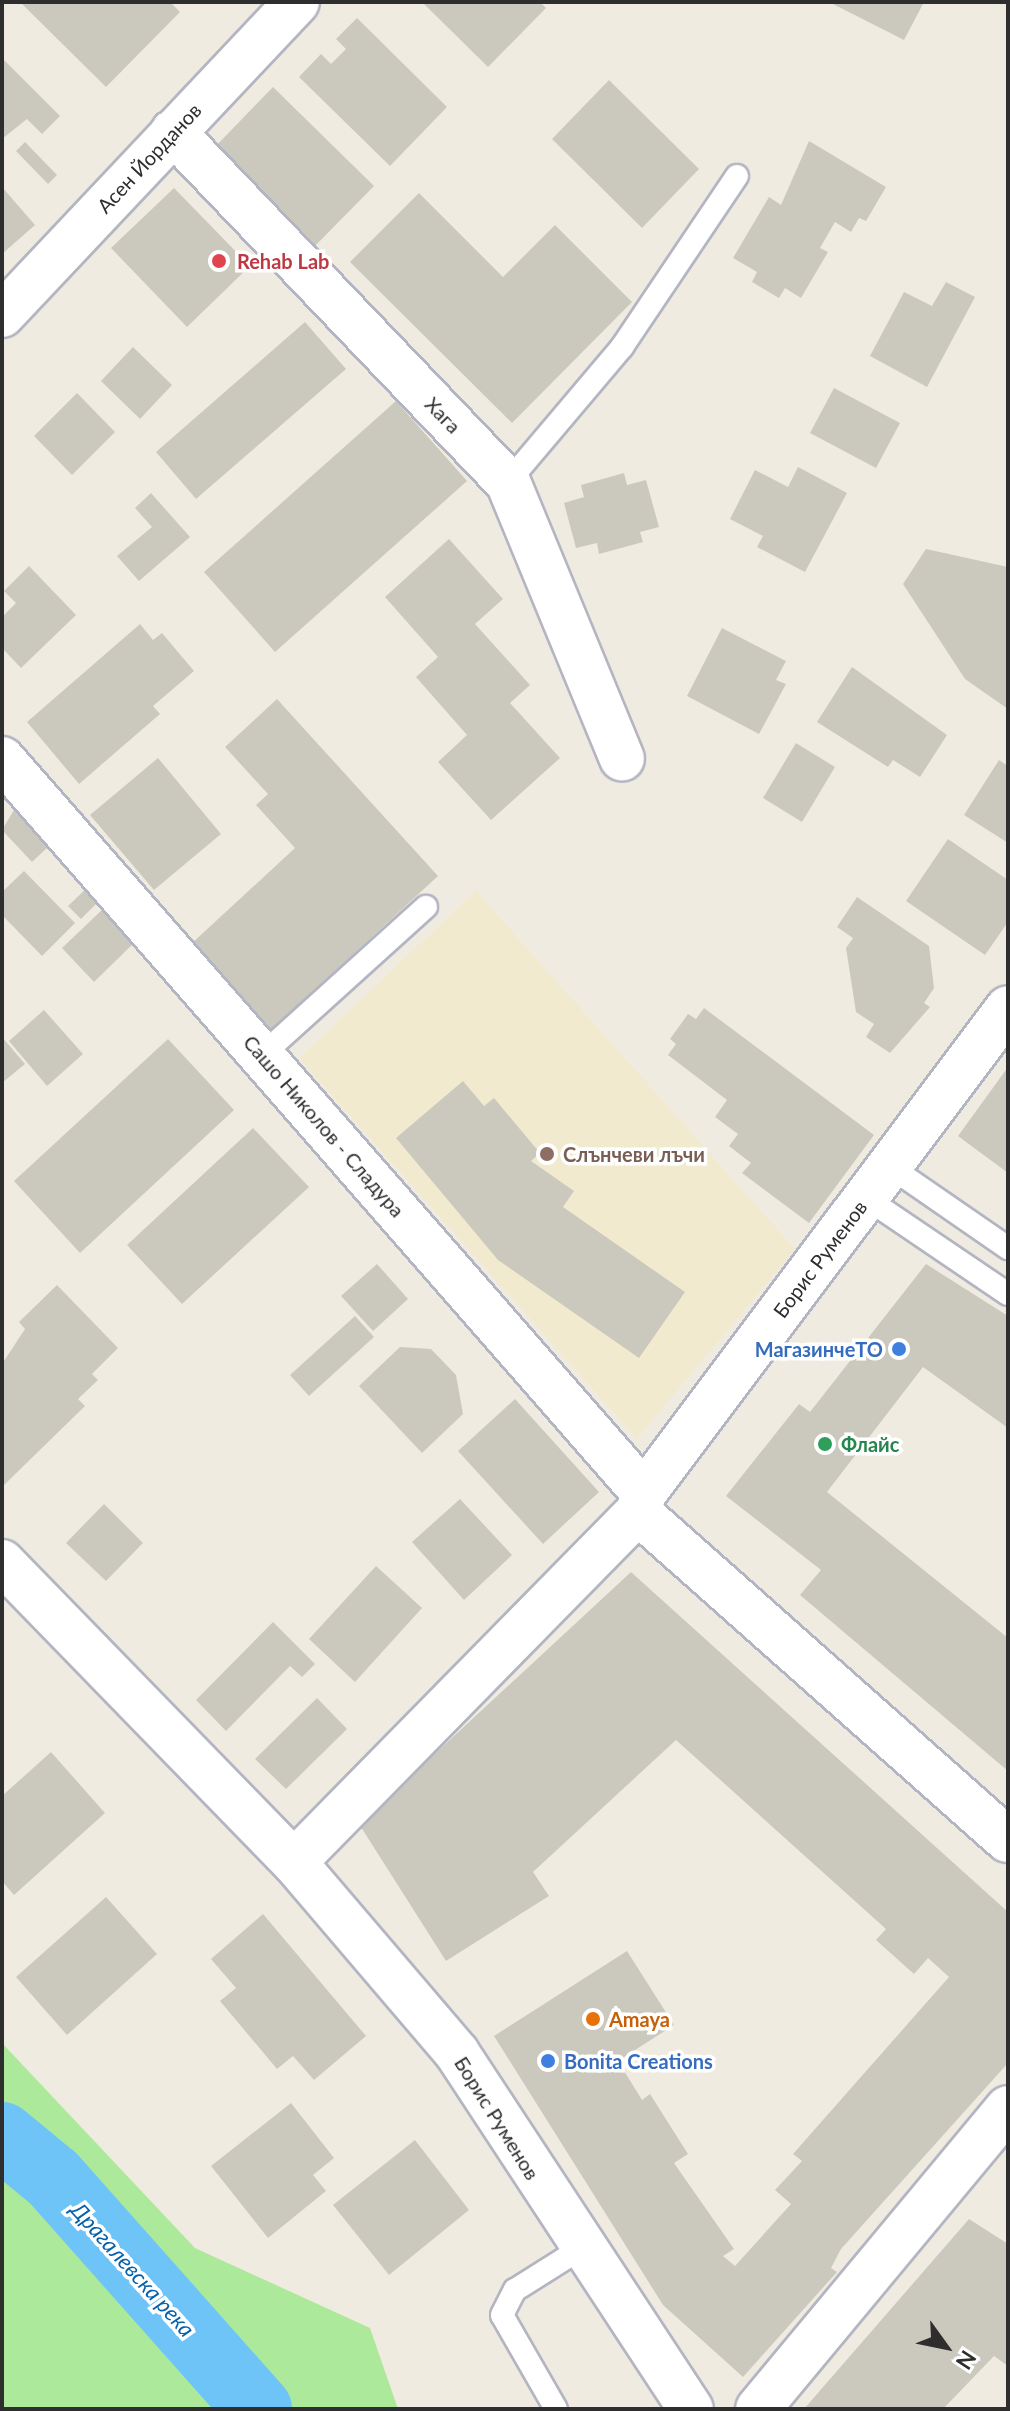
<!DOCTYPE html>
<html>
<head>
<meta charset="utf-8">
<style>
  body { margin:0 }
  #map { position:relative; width:1010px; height:2411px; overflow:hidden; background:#f0ebe0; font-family:Lato,sans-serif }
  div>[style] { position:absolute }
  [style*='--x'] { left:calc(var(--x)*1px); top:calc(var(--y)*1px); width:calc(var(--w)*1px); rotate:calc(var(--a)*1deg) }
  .education>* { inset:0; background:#f2eacf }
  .green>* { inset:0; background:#ade99a }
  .river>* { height:68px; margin:-34px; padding:0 34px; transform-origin:34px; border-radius:34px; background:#6ec4f7 }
  .building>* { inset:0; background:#cbc9be }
  .roads { filter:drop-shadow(2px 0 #b4b5c2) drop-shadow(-2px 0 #b4b5c2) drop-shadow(0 2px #b4b5c2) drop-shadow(0 -2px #b4b5c2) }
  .service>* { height:22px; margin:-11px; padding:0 11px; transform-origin:11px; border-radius:11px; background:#fff }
  .minor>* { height:44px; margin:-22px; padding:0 22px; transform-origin:22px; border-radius:22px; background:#fff }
  .dots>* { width:22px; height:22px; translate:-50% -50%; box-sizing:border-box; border:4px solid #fff; border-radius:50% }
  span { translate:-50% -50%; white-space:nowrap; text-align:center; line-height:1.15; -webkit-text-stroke:7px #fff; paint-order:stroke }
  .street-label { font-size:20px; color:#2e2e2e }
  .health-label { font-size:20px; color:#be3a42; font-weight:700 }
  .left { translate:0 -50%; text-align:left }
  .education-label { font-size:20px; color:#785e54; font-weight:700 }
  .shop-label { font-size:20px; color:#366cbe; font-weight:700 }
  .right { translate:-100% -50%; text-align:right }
  .leisure-label { font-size:20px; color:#27864d; font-weight:700 }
  .food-label { font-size:20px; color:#c56008; font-weight:700 }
  .water-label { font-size:22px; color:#0461ac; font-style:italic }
  .frame { position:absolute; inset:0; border:4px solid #2e2e2e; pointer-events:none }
  .north { position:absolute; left:906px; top:2307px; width:80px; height:80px; -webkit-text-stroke:6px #fff; paint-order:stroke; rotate:123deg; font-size:22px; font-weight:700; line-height:32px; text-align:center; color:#2e2e2e }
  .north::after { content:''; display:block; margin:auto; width:28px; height:36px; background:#2e2e2e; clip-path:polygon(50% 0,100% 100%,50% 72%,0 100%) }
</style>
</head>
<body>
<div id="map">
  <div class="education">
    <i style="clip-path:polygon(476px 891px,795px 1249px,637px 1439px,299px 1058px)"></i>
  </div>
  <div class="green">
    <i style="clip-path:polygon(2px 2043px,195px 2248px,370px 2328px,398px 2409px,2px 2409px)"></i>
  </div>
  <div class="river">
    <i style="--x:2;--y:2136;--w:66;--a:39.5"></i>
    <i style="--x:53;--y:2178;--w:309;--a:48.4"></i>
  </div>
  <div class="building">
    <i style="clip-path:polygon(20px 2px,170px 2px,180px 12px,106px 87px)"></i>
    <i style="clip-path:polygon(422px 2px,540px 2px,546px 8px,488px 67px)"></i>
    <i style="clip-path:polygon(829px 2px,924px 2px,904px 40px)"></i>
    <i style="clip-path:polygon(357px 18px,447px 107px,390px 166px,299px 77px,321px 54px,331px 64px,346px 49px,336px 39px)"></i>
    <i style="clip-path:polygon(2px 58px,60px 116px,42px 134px,27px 119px,2px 139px)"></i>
    <i style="clip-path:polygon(609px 80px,699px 169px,642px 228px,552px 139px)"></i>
    <i style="clip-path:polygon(273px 87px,374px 186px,312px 249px,211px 151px)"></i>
    <i style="clip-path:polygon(809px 141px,886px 187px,866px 221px,859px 218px,851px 232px,835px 222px,820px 248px,828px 252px,801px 298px,785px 288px,779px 298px,752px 282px,757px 272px,733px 258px,769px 197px,781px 205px)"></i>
    <i style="clip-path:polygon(25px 142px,57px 175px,48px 184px,16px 151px)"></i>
    <i style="clip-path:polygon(2px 187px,35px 225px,2px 254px)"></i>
    <i style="clip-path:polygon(174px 188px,250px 266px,187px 327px,111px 248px)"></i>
    <i style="clip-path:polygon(419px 193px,503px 277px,555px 225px,632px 302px,512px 423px,350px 262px)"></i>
    <i style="clip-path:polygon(946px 282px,975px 297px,927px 387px,870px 356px,904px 292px,932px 306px)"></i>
    <i style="clip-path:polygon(305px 322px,346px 369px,196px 499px,156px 452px)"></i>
    <i style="clip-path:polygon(133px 347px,172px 385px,140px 419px,101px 381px)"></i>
    <i style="clip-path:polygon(834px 388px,900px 423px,876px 468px,810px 433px)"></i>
    <i style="clip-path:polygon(77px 393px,115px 432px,72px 475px,34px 436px)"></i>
    <i style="clip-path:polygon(396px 401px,467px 481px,275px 652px,204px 572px)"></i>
    <i style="clip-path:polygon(798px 467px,847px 493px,805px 572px,757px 547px,763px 536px,730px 519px,755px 470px,788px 487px)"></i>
    <i style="clip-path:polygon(624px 473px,627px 485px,646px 480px,659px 527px,640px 532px,643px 542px,599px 554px,597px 543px,576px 548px,564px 503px,584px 497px,581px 485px)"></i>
    <i style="clip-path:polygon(151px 493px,190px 537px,139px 581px,117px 556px,152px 527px,135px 508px)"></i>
    <i style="clip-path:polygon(449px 539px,503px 599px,475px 624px,530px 685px,510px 703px,560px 758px,491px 820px,438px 762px,467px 735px,416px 677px,438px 657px,385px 597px)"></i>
    <i style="clip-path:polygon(926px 549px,1008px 567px,1008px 709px,965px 679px,903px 584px)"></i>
    <i style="clip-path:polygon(29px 566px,76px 615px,21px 668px,2px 648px,2px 617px,16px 603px,4px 591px)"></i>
    <i style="clip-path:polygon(140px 624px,153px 640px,162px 633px,194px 671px,153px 706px,160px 714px,79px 784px,27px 722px)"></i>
    <i style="clip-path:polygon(722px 628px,786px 661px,776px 680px,786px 684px,759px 734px,687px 696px)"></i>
    <i style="clip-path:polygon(852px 667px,947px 735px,920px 777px,893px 760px,888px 767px,817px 722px)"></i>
    <i style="clip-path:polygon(277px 699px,438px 876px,270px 1031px,190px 945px,295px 848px,256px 805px,268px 794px,225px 747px)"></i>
    <i style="clip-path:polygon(796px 743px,835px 767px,802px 822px,763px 798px)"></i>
    <i style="clip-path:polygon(158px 758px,221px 834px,154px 890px,90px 815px)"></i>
    <i style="clip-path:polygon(999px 760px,1008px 766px,1008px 843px,964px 815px)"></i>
    <i style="clip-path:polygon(14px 810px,49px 846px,32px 862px,2px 830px)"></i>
    <i style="clip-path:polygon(948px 839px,1008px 880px,1008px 922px,985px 955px,906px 901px)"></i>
    <i style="clip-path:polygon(24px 871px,75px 923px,42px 956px,2px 915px,2px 892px)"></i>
    <i style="clip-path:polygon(91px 884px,103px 897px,81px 919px,68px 906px)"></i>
    <i style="clip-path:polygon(857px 897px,929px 946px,934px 988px,924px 1003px,930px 1007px,890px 1053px,866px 1037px,874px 1024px,856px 1012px,846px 948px,853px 938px,837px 927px)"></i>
    <i style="clip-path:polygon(105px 907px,137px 940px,94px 982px,62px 948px)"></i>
    <i style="clip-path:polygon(704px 1008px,874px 1135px,809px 1223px,742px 1173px,751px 1163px,729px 1146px,738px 1134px,715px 1117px,727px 1100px,668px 1055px,676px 1044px,670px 1039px,688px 1014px,696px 1019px)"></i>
    <i style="clip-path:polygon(44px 1010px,83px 1054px,47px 1086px,9px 1041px)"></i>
    <i style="clip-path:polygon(2px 1037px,25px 1064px,2px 1083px)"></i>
    <i style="clip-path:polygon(168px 1039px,234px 1110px,80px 1253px,14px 1181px)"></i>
    <i style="clip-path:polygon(1008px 1067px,1008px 1173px,958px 1136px)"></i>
    <i style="clip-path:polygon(463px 1081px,484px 1106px,494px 1098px,540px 1153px,531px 1161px,574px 1191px,563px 1207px,685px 1292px,639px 1358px,498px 1260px,396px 1138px)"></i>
    <i style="clip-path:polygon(253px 1128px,309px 1187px,182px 1304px,127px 1245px)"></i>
    <i style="clip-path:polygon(377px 1264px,408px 1299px,373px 1331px,341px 1296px)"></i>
    <i style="clip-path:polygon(926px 1264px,1008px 1316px,1008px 1428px,923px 1367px,827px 1492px,1008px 1638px,1008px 1771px,800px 1595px,821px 1570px,726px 1496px,799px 1404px,810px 1412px)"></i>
    <i style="clip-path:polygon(57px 1285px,118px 1348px,92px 1374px,98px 1380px,78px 1399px,85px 1406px,2px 1487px,2px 1364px,25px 1329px,19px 1322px)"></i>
    <i style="clip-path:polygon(355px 1316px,374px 1337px,309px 1396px,290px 1375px)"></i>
    <i style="clip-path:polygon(400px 1347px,431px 1349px,456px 1375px,463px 1414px,422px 1453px,359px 1386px)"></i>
    <i style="clip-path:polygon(515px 1399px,599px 1492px,543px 1544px,458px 1451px)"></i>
    <i style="clip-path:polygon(460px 1499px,512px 1555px,464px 1600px,412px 1542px)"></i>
    <i style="clip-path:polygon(104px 1504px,143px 1543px,106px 1581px,66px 1543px)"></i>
    <i style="clip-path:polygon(376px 1566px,422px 1608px,355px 1682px,309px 1639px)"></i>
    <i style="clip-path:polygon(631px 1572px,1008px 1912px,1008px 2063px,841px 2249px,831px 2268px,837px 2272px,743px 2377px,663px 2305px,494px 2036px,627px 1951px,674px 2025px,618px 2061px,642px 2100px,650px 2094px,688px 2154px,674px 2163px,734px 2249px,723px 2256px,735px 2266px,791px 2204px,775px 2190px,802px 2161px,793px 2154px,949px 1977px,928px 1958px,914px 1974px,876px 1940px,886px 1929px,676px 1740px,533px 1872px,549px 1896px,446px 1961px,359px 1824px)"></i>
    <i style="clip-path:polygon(273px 1622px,315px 1664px,302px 1677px,290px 1666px,226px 1731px,196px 1700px)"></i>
    <i style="clip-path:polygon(317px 1698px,347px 1729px,286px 1789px,255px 1759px)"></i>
    <i style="clip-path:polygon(51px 1752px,105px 1813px,14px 1895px,2px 1881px,2px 1796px)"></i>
    <i style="clip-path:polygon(106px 1897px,157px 1954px,67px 2035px,16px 1977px)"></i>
    <i style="clip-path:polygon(263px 1914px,366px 2036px,314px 2080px,293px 2056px,277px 2069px,220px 2001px,236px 1988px,211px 1959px)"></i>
    <i style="clip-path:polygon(291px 2103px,334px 2158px,313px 2175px,326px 2191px,268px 2238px,211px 2166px)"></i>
    <i style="clip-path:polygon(415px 2140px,469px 2210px,389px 2275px,333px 2205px)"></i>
    <i style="clip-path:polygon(969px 2219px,1008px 2244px,1008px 2366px,994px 2356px,943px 2409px,804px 2409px)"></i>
  </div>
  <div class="roads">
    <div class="service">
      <i style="--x:508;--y:482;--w:177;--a:-49.8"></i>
      <i style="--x:622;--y:347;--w:206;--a:-56.1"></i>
      <i style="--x:262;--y:1055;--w:221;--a:-42.1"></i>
      <i style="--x:889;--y:1166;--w:145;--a:34.6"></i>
      <i style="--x:866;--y:1198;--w:171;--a:34.1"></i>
      <i style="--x:556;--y:2409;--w:108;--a:-119.9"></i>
      <i style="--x:502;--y:2315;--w:28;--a:-63"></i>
      <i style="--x:515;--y:2290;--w:77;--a:-32.2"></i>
    </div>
    <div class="minor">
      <i style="--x:173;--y:132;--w:484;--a:46.3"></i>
      <i style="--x:508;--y:482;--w:299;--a:67.6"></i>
      <i style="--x:2;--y:315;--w:430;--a:-46.7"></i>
      <i style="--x:2;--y:759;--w:975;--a:48.83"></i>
      <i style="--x:638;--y:1512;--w:494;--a:41.6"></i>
      <i style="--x:2;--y:1562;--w:419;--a:45.8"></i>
      <i style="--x:294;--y:1862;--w:251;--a:49.5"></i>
      <i style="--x:457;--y:2053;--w:426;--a:56.7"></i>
      <i style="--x:294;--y:1862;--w:491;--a:-45.5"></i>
      <i style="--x:638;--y:1512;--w:20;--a:-72"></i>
      <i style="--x:644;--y:1493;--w:606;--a:-53.11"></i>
      <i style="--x:758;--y:2409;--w:391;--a:-50.3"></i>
    </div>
  </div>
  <div class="dots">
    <i style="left:219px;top:261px;background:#e0444e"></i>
    <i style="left:547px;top:1154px;background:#8d6e63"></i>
    <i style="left:899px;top:1349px;background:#3f7fe0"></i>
    <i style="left:825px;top:1444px;background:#2e9e5b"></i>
    <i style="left:593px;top:2019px;background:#e8710a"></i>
    <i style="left:548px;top:2061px;background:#3f7fe0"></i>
  </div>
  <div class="street-label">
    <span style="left:149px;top:158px;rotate:-47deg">Асен Йорданов</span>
    <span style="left:443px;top:415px;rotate:46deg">Хага</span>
    <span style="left:324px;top:1126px;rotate:49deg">Сашо Николов - Сладура</span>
    <span style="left:820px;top:1259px;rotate:-53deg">Борис Руменов</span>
    <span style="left:497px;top:2118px;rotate:58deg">Борис Руменов</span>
  </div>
  <div class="health-label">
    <span class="left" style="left:237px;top:261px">Rehab Lab</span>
  </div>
  <div class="education-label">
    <span class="left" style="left:563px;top:1154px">Слънчеви лъчи</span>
  </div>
  <div class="shop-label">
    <span class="right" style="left:883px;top:1349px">МагазинчеТО</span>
    <span class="left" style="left:564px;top:2061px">Bonita Creations</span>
  </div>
  <div class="leisure-label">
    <span class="left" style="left:841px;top:1444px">Флайс</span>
  </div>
  <div class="food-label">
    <span class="left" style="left:609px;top:2019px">Amaya</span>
  </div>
  <div class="water-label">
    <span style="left:133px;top:2269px;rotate:48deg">Драгалевска река</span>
  </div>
  <div class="frame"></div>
  <div class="north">N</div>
</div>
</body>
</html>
